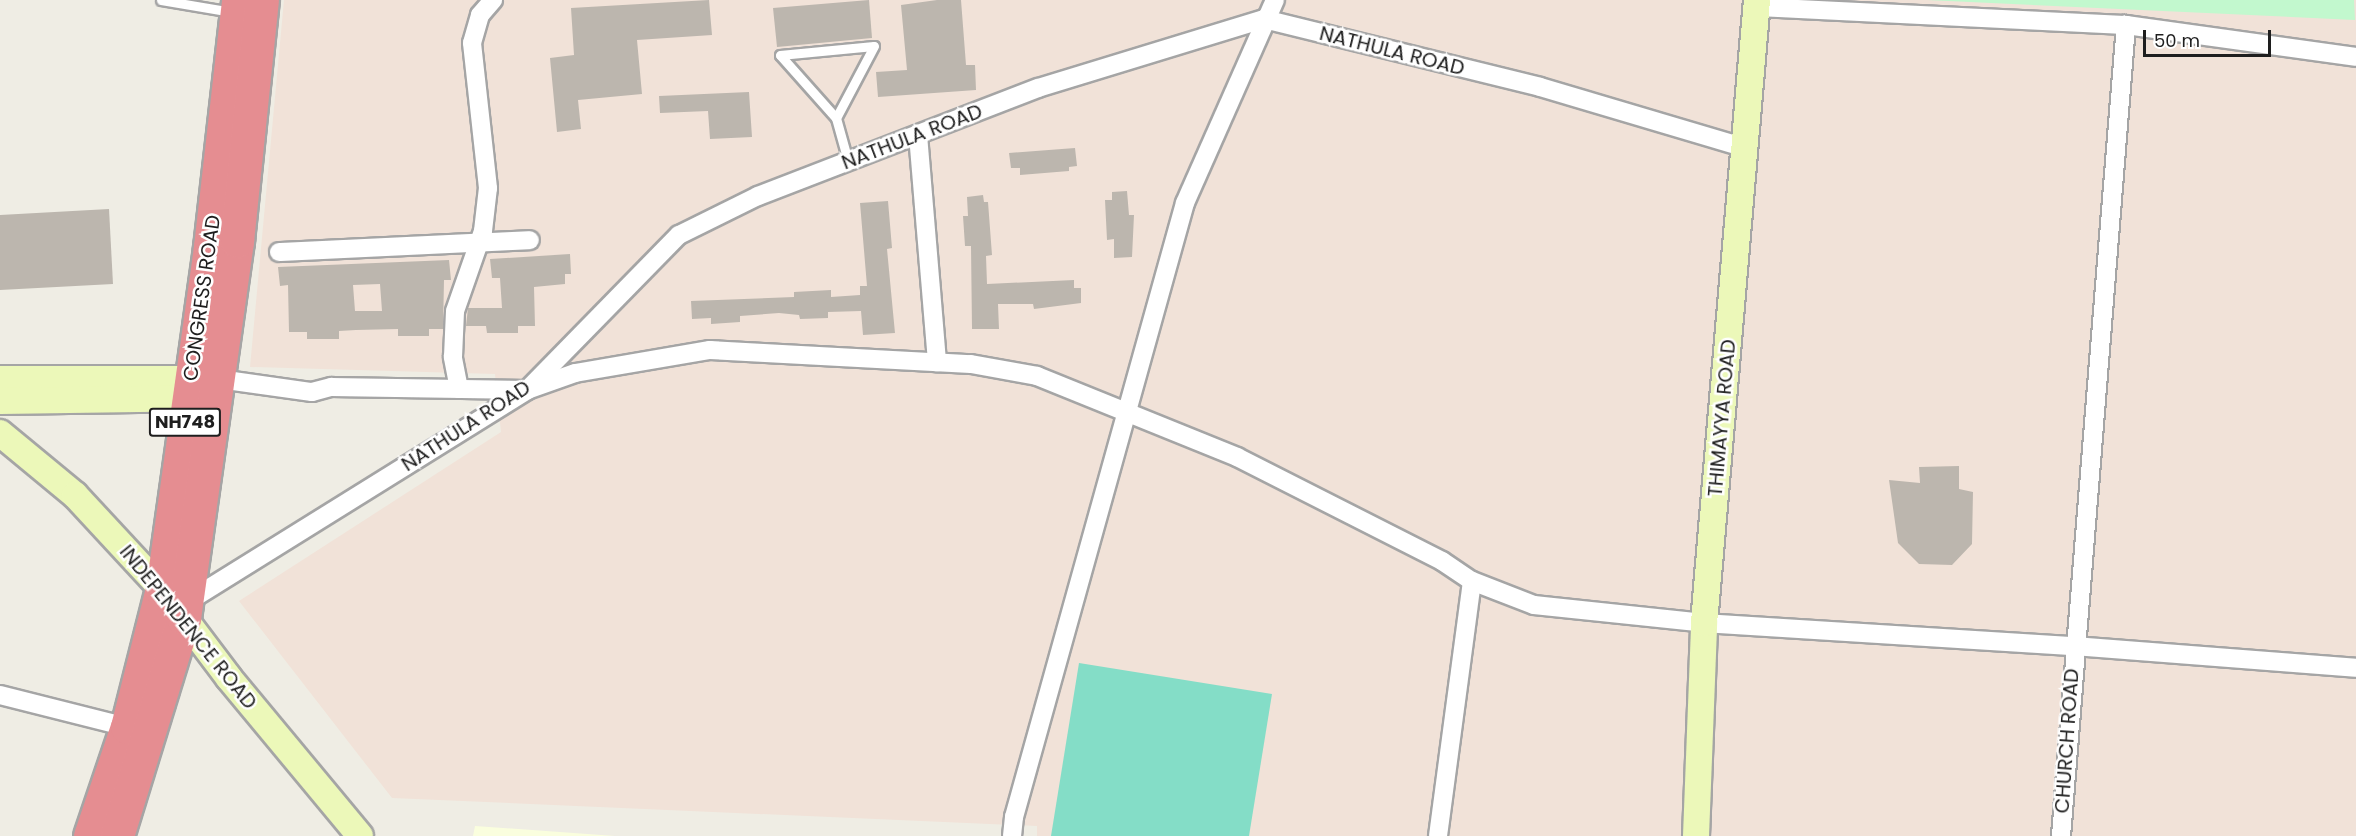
<!DOCTYPE html>
<html>
<head>
<meta charset="utf-8">
<style>
  body { margin:0 }
  #map { position:relative; width:2356px; height:836px; overflow:hidden; background:#efede4; font-family:Poppins,sans-serif }
  div>[style] { position:absolute }
  [style*='--x'] { left:calc(var(--x)*1px); top:calc(var(--y)*1px); width:calc(var(--w)*1px); rotate:calc(var(--a)*1deg) }
  .education>* { inset:0; background:#fafede }
  .military>* { inset:0; background:#f1e2d8 }
  .park>* { inset:0; background:#c2f8ce }
  .pitch>* { inset:0; background:#84ddc7 }
  .building>* { inset:0; background:#bcb6ae }
  .roads { filter:drop-shadow(2px 0 #a5a5a5) drop-shadow(-2px 0 #a5a5a5) drop-shadow(0 2px #a5a5a5) drop-shadow(0 -2px #a5a5a5) }
  .lane>* { height:9px; margin:-4.5px; padding:0 4.5px; transform-origin:4.5px; border-radius:4.5px; background:#fff }
  .street>* { height:18px; margin:-9px; padding:0 9px; transform-origin:9px; border-radius:9px; background:#fff }
  .secondary>* { height:26px; margin:-13px; padding:0 13px; transform-origin:13px; border-radius:13px; background:#ecf8b9 }
  .highway>* { height:33px; margin:-16.5px; padding:0 16.5px; transform-origin:16.5px; border-radius:16.5px; background:#e58d91 }
  span { translate:-50% -50%; white-space:nowrap; text-align:center; line-height:1.15; -webkit-text-stroke:5px #fff; paint-order:stroke }
  .shield-label span { padding:2px 4px; background:#fff; border:2px solid; border-radius:4px; -webkit-text-stroke-width:0 }
  .shield-label { font-size:18px; color:#1e1e1e; font-weight:700 }
  .street-label { font-size:20px; color:#1e1e1e }
  .scale { position:absolute; left:2143px; top:30px; width:128px; height:27px; box-sizing:border-box; border:3px solid #1e1e1e; border-top:0; padding-left:8px; font-size:18px; line-height:21px; white-space:nowrap; color:#1e1e1e; -webkit-text-stroke:4px #fff; paint-order:stroke }
</style>
</head>
<body>
<div id="map">
  <div class="education">
    <i style="clip-path:polygon(475px 826px,615px 836px,473px 836px)"></i>
  </div>
  <div class="military">
    <i style="clip-path:polygon(284px 0,2356px 0,2356px 836px,1037px 836px,1037px 826px,392px 798px,239px 601px,501px 432px,495px 374px,250px 367px)"></i>
  </div>
  <div class="park">
    <i style="clip-path:polygon(1927px 0,2354px 0,2355px 20px)"></i>
  </div>
  <div class="pitch">
    <i style="clip-path:polygon(1079px 663px,1272px 694px,1249px 836px,1051px 836px)"></i>
  </div>
  <div class="building">
    <i style="clip-path:polygon(709px 0,712px 35px,637px 40px,642px 94px,578px 100px,581px 129px,557px 132px,550px 58px,574px 55px,571px 8px)"></i>
    <i style="clip-path:polygon(869px 0,872px 38px,777px 47px,773px 8px)"></i>
    <i style="clip-path:polygon(937px 0,961px 0,966px 65px,975px 65px,976px 90px,878px 97px,876px 72px,907px 70px,901px 5px)"></i>
    <i style="clip-path:polygon(749px 92px,752px 137px,710px 139px,708px 111px,660px 113px,659px 96px)"></i>
    <i style="clip-path:polygon(1075px 148px,1077px 166px,1069px 167px,1069px 171px,1020px 175px,1020px 168px,1011px 168px,1009px 153px)"></i>
    <i style="clip-path:polygon(1127px 191px,1129px 215px,1134px 215px,1132px 257px,1114px 258px,1114px 239px,1107px 240px,1105px 200px,1112px 200px,1112px 192px)"></i>
    <i style="clip-path:polygon(983px 195px,984px 202px,988px 202px,992px 255px,986px 256px,987px 284px,1074px 280px,1074px 288px,1081px 288px,1081px 303px,1034px 309px,1033px 304px,998px 304px,999px 329px,972px 329px,971px 246px,965px 246px,963px 216px,968px 216px,967px 197px)"></i>
    <i style="clip-path:polygon(888px 201px,892px 248px,887px 249px,895px 333px,863px 335px,861px 311px,828px 312px,828px 318px,800px 319px,799px 315px,779px 313px,740px 316px,740px 322px,711px 324px,711px 318px,692px 319px,691px 301px,794px 297px,794px 292px,831px 290px,831px 297px,860px 295px,860px 286px,867px 286px,860px 203px)"></i>
    <i style="clip-path:polygon(109px 209px,113px 284px,0 290px,0 215px)"></i>
    <i style="clip-path:polygon(570px 254px,571px 274px,565px 274px,565px 284px,534px 287px,535px 326px,518px 326px,518px 333px,487px 333px,486px 326px,466px 326px,468px 308px,502px 308px,500px 278px,492px 278px,490px 259px)"></i>
    <i style="clip-path:polygon(evenodd,449px 260px,451px 280px,444px 280px,443px 329px,429px 329px,429px 336px,398px 336px,398px 329px,356px 330px,339px 331px,339px 339px,307px 339px,307px 332px,289px 332px,288px 285px,280px 286px,278px 267px,449px 260px,380px 284px,382px 311px,355px 311px,353px 285px,380px 284px)"></i>
    <i style="clip-path:polygon(1959px 466px,1959px 489px,1973px 492px,1972px 544px,1952px 565px,1919px 564px,1898px 543px,1889px 480px,1920px 483px,1919px 467px)"></i>
  </div>
  <div class="roads">
    <div class="lane">
      <i style="--x:161;--y:0;--w:72;--a:9.6"></i>
      <i style="--x:836;--y:118;--w:84;--a:-131.6"></i>
      <i style="--x:780;--y:55;--w:94;--a:-5.5"></i>
      <i style="--x:874;--y:46;--w:81;--a:117.8"></i>
      <i style="--x:836;--y:118;--w:45;--a:74.4"></i>
    </div>
    <div class="street">
      <i style="--x:1757;--y:7;--w:369;--a:2.8"></i>
      <i style="--x:2126;--y:25;--w:232;--a:7.9"></i>
      <i style="--x:918;--y:135;--w:228;--a:85.2"></i>
      <i style="--x:279;--y:252;--w:251;--a:-2.7"></i>
      <i style="--x:219;--y:379;--w:94;--a:8"></i>
      <i style="--x:312;--y:392;--w:20;--a:-15"></i>
      <i style="--x:331;--y:387;--w:196;--a:0.9"></i>
      <i style="--x:527;--y:390;--w:51;--a:-19.5"></i>
      <i style="--x:575;--y:373;--w:137;--a:-9.7"></i>
      <i style="--x:710;--y:350;--w:261;--a:3.1"></i>
      <i style="--x:971;--y:364;--w:67;--a:10.3"></i>
      <i style="--x:1037;--y:376;--w:216;--a:22"></i>
      <i style="--x:1237;--y:457;--w:230;--a:26.9"></i>
      <i style="--x:1442;--y:561;--w:36;--a:34"></i>
      <i style="--x:1472;--y:581;--w:66;--a:21.2"></i>
      <i style="--x:1534;--y:605;--w:171;--a:6"></i>
      <i style="--x:1704;--y:623;--w:370;--a:3.6"></i>
      <i style="--x:2073;--y:646;--w:284;--a:4.4"></i>
      <i style="--x:459;--y:389;--w:33;--a:-101"></i>
      <i style="--x:453;--y:357;--w:46;--a:-87.5"></i>
      <i style="--x:455;--y:311;--w:85;--a:-70.7"></i>
      <i style="--x:483;--y:231;--w:43;--a:-83.4"></i>
      <i style="--x:488;--y:188;--w:146;--a:-96.3"></i>
      <i style="--x:472;--y:43;--w:29;--a:-74"></i>
      <i style="--x:480;--y:15;--w:20;--a:-49"></i>
      <i style="--x:187;--y:602;--w:401;--a:-31.9"></i>
      <i style="--x:527;--y:390;--w:217;--a:-45.6"></i>
      <i style="--x:679;--y:235;--w:88;--a:-26.3"></i>
      <i style="--x:758;--y:196;--w:300;--a:-21.1"></i>
      <i style="--x:1038;--y:88;--w:236;--a:-17"></i>
      <i style="--x:1264;--y:19;--w:284;--a:13.8"></i>
      <i style="--x:1540;--y:87;--w:215;--a:16.5"></i>
      <i style="--x:0;--y:695;--w:131;--a:14.1"></i>
      <i style="--x:1012;--y:836;--w:19;--a:-84"></i>
      <i style="--x:1014;--y:817;--w:637;--a:-74.44"></i>
      <i style="--x:1185;--y:203;--w:222;--a:-66.1"></i>
      <i style="--x:1438;--y:836;--w:257;--a:-82.4"></i>
      <i style="--x:2061;--y:836;--w:814;--a:-85.42"></i>
    </div>
    <div class="secondary">
      <i style="--x:0;--y:379;--w:210;--a:0"></i>
      <i style="--x:0;--y:401;--w:208;--a:-0.8"></i>
      <i style="--x:0;--y:433;--w:97;--a:39.6"></i>
      <i style="--x:75;--y:495;--w:128;--a:47.2"></i>
      <i style="--x:162;--y:589;--w:111;--a:53"></i>
      <i style="--x:229;--y:678;--w:205;--a:50.3"></i>
      <i style="--x:1696;--y:836;--w:213;--a:-87.8"></i>
      <i style="--x:1704;--y:623;--w:625;--a:-85.14"></i>
    </div>
    <div class="highway">
      <i style="--x:90;--y:836;--w:115;--a:-71.3"></i>
      <i style="--x:127;--y:727;--w:142;--a:-75.8"></i>
      <i style="--x:162;--y:589;--w:345;--a:-82"></i>
      <i style="--x:210;--y:247;--w:249;--a:-83.5"></i>
      <i style="--x:117;--y:836;--w:228;--a:-72.9"></i>
      <i style="--x:184;--y:618;--w:381;--a:-82"></i>
      <i style="--x:237;--y:241;--w:242;--a:-84.1"></i>
    </div>
  </div>
  <div class="shield-label">
    <span style="left:185px;top:422px">NH748</span>
  </div>
  <div class="street-label">
    <span style="left:1392px;top:51px;rotate:14deg">NATHULA ROAD</span>
    <span style="left:912px;top:137px;rotate:-21deg">NATHULA ROAD</span>
    <span style="left:202px;top:298px;rotate:-82deg">CONGRESS ROAD</span>
    <span style="left:1722px;top:418px;rotate:-85deg">THIMAYYA ROAD</span>
    <span style="left:466px;top:426px;rotate:-33deg">NATHULA ROAD</span>
    <span style="left:188px;top:627px;rotate:51deg">INDEPENDENCE ROAD</span>
    <span style="left:2067px;top:741px;rotate:-86deg">CHURCH ROAD</span>
  </div>
  <div class="scale">50 m</div>
</div>
</body>
</html>
